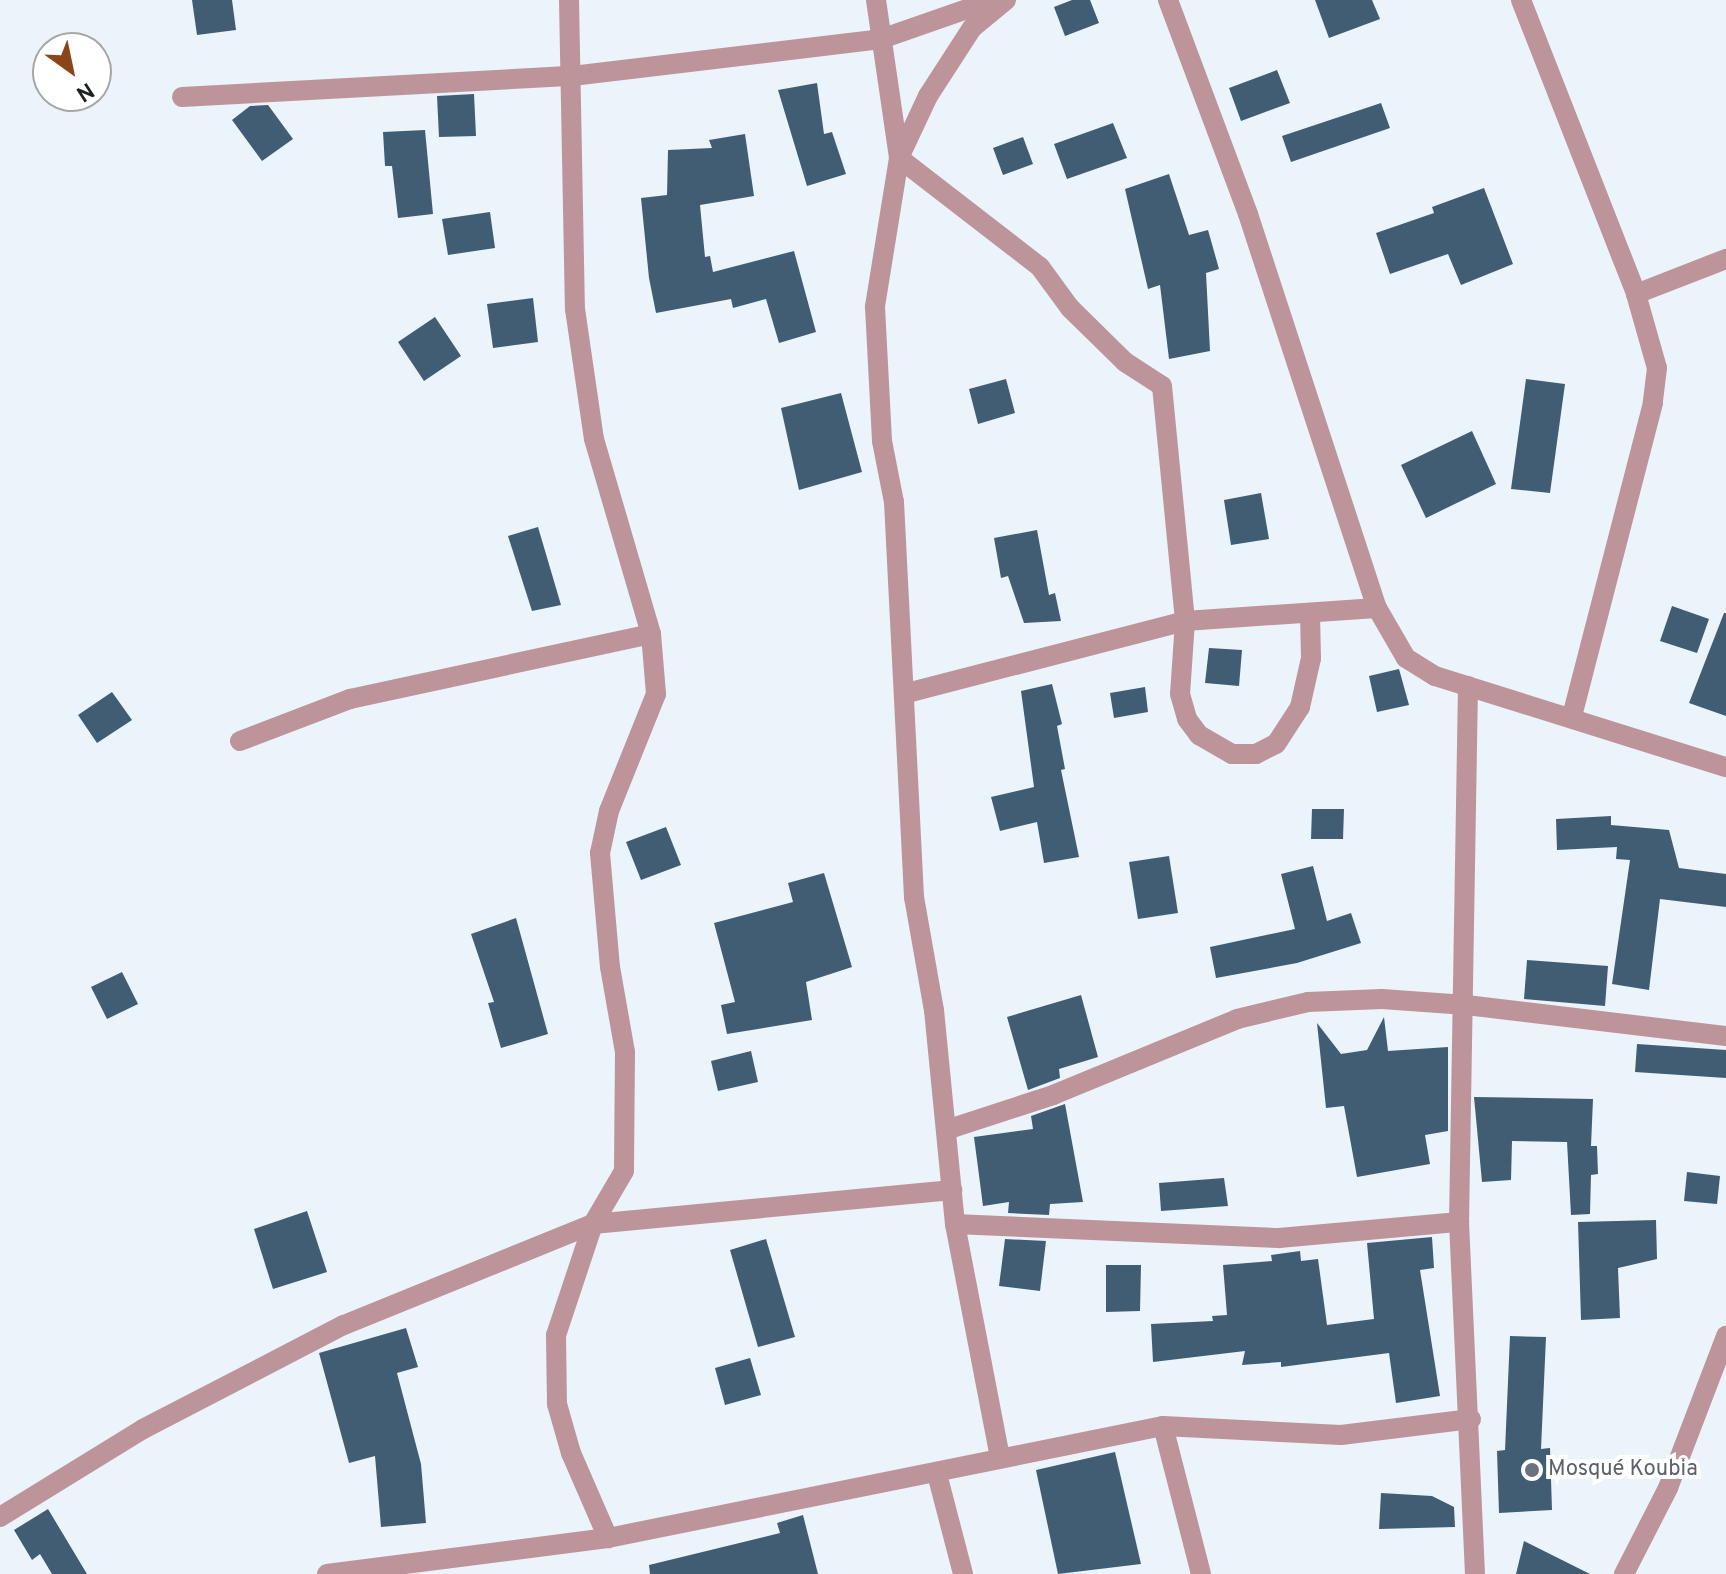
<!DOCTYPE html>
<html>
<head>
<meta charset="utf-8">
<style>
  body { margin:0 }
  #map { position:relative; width:1726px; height:1574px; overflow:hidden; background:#ebf3fb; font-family:Overpass,sans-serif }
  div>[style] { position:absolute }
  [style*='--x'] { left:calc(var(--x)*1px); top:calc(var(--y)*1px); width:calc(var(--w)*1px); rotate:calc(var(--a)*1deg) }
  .building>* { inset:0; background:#415d74 }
  .street>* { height:20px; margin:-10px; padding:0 10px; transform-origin:10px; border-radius:10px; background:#bd9499 }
  .dots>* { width:22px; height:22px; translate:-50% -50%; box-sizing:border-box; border:4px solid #fff; border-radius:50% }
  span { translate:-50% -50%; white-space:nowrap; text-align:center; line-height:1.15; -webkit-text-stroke:8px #fff; paint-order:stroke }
  .worship-label { font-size:22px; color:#5b616d }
  .left { translate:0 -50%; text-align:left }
  .north { position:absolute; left:32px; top:32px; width:80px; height:80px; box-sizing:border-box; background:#fff; border:2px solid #a5a6a7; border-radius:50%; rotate:147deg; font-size:22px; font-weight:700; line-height:32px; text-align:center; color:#1d2023 }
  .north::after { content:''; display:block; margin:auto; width:28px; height:36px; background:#8a4619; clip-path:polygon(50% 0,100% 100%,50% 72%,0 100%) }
</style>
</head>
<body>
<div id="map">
  <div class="building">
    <i style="clip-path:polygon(192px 0,232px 0,236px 30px,197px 35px)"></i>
    <i style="clip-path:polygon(1072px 0,1090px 0,1099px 23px,1065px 36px,1054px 7px)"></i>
    <i style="clip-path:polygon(1315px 0,1372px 0,1380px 19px,1329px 38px)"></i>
    <i style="clip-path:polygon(1277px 70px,1290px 103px,1241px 121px,1229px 88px)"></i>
    <i style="clip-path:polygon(817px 83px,824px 134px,832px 132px,846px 174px,807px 186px,778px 90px)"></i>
    <i style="clip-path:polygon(474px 94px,476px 136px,439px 137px,437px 96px)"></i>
    <i style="clip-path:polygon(1381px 103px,1390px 128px,1291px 162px,1282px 136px)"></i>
    <i style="clip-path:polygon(268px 105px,293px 139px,262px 161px,232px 120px,250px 106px)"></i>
    <i style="clip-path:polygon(1113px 123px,1127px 158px,1067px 179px,1054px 144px)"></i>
    <i style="clip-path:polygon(425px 130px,433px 214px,398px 218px,392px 166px,385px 166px,383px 132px)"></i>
    <i style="clip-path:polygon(745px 134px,754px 196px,700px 205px,705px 257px,710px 256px,713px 272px,794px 251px,816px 332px,779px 343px,766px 299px,733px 308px,731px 299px,656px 313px,649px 278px,641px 198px,667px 195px,668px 150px,712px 148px,709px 140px)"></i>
    <i style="clip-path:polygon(1023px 137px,1033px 164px,1003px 175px,993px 148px)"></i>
    <i style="clip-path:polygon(1169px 174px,1189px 235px,1208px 230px,1219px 269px,1206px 273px,1210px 351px,1169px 359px,1160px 285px,1148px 289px,1125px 189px)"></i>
    <i style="clip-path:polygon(1484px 188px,1513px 264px,1461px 285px,1448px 254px,1390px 274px,1376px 233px,1434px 213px,1432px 207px)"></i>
    <i style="clip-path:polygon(490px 212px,495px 248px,448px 255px,442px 219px)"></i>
    <i style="clip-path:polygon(533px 298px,538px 342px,493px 348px,487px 304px)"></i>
    <i style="clip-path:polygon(435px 317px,461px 356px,424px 381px,398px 342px)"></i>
    <i style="clip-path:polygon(1006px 379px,1015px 413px,978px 424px,969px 389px)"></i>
    <i style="clip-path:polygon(1526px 379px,1565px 384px,1550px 493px,1511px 489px)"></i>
    <i style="clip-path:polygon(841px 393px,862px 472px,799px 490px,781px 408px)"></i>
    <i style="clip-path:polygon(1472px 431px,1496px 484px,1426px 518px,1401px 465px)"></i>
    <i style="clip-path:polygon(1261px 493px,1269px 539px,1231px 545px,1224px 500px)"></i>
    <i style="clip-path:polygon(538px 527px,561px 605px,532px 611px,508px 536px)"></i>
    <i style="clip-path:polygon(1037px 530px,1049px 595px,1055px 593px,1061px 621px,1024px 623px,1008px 576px,1001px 578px,994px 538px)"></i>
    <i style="clip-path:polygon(1672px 606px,1709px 619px,1697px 653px,1660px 641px)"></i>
    <i style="clip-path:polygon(1724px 613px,1726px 613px,1726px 716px,1689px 703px)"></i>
    <i style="clip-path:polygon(1209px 648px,1242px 650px,1239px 686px,1205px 683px)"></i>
    <i style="clip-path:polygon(1399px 669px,1409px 705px,1377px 712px,1369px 676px)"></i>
    <i style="clip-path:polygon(1052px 684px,1062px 724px,1057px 726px,1065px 769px,1061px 770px,1079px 857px,1044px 863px,1037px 822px,1000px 831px,991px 797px,1034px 787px,1021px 691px)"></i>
    <i style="clip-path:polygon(1145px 687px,1148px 712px,1114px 718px,1110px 693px)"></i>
    <i style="clip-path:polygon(112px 692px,132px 720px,97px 743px,78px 715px)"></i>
    <i style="clip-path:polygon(1312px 809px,1344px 809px,1343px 839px,1311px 839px)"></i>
    <i style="clip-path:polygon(1611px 816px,1611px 825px,1669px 830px,1679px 868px,1726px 874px,1726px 907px,1660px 899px,1649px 990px,1612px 984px,1630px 860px,1616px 859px,1617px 847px,1557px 850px,1556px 819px)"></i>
    <i style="clip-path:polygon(666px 827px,681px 865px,641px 880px,626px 842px)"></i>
    <i style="clip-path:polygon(1169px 856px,1178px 913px,1138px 919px,1129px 862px)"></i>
    <i style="clip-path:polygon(1313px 866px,1327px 921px,1351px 913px,1361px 943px,1297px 963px,1216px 978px,1210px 947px,1295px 929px,1281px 874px)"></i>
    <i style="clip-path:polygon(824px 873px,852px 967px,806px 982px,812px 1020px,727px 1034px,721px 1005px,735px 1002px,714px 923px,793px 902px,788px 883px)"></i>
    <i style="clip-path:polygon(516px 918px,548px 1034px,501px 1048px,488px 1003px,494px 1002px,471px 934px)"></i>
    <i style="clip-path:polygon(1527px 960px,1608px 966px,1605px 1006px,1524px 999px)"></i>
    <i style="clip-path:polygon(122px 972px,138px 1004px,107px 1019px,91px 987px)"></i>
    <i style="clip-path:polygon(1081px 995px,1098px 1057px,1059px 1069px,1060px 1078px,1028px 1090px,1007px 1017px)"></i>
    <i style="clip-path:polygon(1384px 1017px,1388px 1051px,1448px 1047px,1448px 1131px,1425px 1135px,1430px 1164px,1357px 1177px,1344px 1106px,1326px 1108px,1317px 1023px,1341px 1054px,1367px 1050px)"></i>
    <i style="clip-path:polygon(1637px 1044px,1726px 1050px,1726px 1078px,1635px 1072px)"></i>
    <i style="clip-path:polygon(751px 1051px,758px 1082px,718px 1091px,711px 1061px)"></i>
    <i style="clip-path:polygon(1474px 1097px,1593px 1099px,1591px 1146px,1597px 1146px,1598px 1174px,1591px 1175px,1590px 1214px,1571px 1215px,1567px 1142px,1512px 1141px,1511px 1180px,1482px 1182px)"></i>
    <i style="clip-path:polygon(1065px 1104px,1083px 1202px,1050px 1204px,1049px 1215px,1008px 1213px,1009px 1202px,983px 1206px,974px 1137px,1033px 1129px,1031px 1116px)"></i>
    <i style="clip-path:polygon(1687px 1172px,1720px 1176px,1717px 1204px,1684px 1201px)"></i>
    <i style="clip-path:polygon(1224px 1178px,1228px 1206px,1161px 1211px,1159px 1183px)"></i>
    <i style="clip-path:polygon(307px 1211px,327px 1272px,273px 1289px,254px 1229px)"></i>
    <i style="clip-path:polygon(1656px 1220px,1657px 1259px,1618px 1268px,1620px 1318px,1581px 1320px,1578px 1222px)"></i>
    <i style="clip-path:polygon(1432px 1237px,1434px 1268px,1420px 1270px,1440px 1396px,1396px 1403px,1389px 1353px,1281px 1367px,1281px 1362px,1242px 1365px,1245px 1351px,1153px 1362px,1151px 1324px,1213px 1321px,1212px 1316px,1227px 1315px,1223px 1265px,1272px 1261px,1271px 1255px,1300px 1251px,1301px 1261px,1318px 1259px,1327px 1325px,1374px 1319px,1367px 1243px)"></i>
    <i style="clip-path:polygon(766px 1239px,795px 1337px,758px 1347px,730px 1250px)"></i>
    <i style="clip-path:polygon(1005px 1239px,1046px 1241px,1040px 1291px,999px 1286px)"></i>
    <i style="clip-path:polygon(1106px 1265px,1141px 1265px,1140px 1311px,1106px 1312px)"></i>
    <i style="clip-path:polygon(406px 1328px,418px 1367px,397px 1373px,421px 1464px,426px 1523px,381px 1527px,375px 1456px,349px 1463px,319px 1353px)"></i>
    <i style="clip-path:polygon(1510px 1336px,1546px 1337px,1541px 1449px,1550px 1448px,1552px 1510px,1499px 1513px,1497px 1451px,1505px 1450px)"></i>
    <i style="clip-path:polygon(750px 1358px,761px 1395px,725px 1405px,715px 1368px)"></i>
    <i style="clip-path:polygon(1115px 1452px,1141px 1564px,1058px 1574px,1036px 1470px)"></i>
    <i style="clip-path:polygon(1381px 1493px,1432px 1496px,1454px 1507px,1455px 1527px,1379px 1529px)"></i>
    <i style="clip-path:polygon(48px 1509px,87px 1574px,52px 1574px,40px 1554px,32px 1560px,14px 1530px)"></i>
    <i style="clip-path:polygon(803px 1515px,818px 1574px,650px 1574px,649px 1565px,780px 1533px,777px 1523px)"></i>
    <i style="clip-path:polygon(1524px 1541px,1590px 1574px,1516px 1574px)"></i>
  </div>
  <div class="street">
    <i style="--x:569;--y:0;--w:309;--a:88.9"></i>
    <i style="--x:575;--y:309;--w:131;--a:81.7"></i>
    <i style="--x:594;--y:439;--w:203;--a:73.7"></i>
    <i style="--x:651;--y:634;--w:60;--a:85.2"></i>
    <i style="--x:656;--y:694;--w:126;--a:111.9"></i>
    <i style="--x:609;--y:811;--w:43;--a:102.1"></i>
    <i style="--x:600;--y:853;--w:114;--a:85"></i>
    <i style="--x:610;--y:967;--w:86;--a:80"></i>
    <i style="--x:625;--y:1052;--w:119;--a:90.5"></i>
    <i style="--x:624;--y:1171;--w:61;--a:120.3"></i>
    <i style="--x:593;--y:1224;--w:117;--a:108.4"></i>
    <i style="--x:556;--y:1335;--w:69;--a:89.2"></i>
    <i style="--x:557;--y:1404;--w:51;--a:74.1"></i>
    <i style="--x:571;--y:1453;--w:93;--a:66.5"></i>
    <i style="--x:876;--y:0;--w:160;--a:81.7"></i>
    <i style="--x:899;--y:158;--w:151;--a:99.2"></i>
    <i style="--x:875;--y:307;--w:134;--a:87"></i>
    <i style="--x:882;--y:441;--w:62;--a:78.9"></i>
    <i style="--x:894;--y:502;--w:396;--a:87.1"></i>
    <i style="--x:914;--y:897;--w:115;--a:80"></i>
    <i style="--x:934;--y:1010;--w:215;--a:84.4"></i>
    <i style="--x:955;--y:1224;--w:237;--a:79.1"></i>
    <i style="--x:1006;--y:0;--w:44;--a:140.5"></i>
    <i style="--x:972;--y:28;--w:81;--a:122.9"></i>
    <i style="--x:928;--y:96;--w:68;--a:115.1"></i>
    <i style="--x:899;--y:158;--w:178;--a:37.7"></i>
    <i style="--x:1040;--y:267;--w:51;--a:53.8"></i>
    <i style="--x:1070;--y:308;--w:77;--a:44.5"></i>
    <i style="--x:1125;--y:362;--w:44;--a:33"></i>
    <i style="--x:1162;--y:386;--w:236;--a:84.4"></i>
    <i style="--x:1185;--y:621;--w:73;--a:93.9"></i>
    <i style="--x:1180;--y:694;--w:26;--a:74"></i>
    <i style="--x:1187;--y:719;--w:20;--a:53"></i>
    <i style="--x:1199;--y:735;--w:38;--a:30"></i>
    <i style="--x:1232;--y:754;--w:24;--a:0"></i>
    <i style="--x:1256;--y:754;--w:22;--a:-27"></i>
    <i style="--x:1276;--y:744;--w:44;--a:-57"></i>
    <i style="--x:1300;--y:707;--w:50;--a:-77.3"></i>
    <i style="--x:1311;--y:658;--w:45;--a:-91.3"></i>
    <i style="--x:1168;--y:0;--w:228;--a:69.5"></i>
    <i style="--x:1248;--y:214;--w:415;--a:71.9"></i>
    <i style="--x:1377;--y:608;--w:58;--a:59.9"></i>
    <i style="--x:1406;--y:658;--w:34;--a:32"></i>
    <i style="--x:1435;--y:676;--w:305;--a:17.4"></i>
    <i style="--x:1521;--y:0;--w:316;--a:68.6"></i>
    <i style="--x:1636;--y:294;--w:77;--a:74.2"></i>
    <i style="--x:1657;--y:368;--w:35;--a:97"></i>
    <i style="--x:1653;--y:403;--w:324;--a:104.5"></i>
    <i style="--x:182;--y:97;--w:391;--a:-3.1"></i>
    <i style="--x:572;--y:76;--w:311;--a:-6.8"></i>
    <i style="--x:881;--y:39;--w:119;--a:-19.2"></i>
    <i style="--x:1636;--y:294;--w:97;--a:-21.3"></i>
    <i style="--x:1468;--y:686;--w:536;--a:90.96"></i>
    <i style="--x:1459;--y:1222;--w:352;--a:87.4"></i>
    <i style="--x:907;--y:693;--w:287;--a:-14.5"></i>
    <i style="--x:1185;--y:621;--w:192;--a:-3.9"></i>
    <i style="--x:240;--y:741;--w:118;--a:-20.9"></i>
    <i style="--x:350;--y:699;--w:308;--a:-12.2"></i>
    <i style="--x:946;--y:1130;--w:113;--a:-18.1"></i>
    <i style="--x:1053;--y:1095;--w:199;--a:-22.4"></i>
    <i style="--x:1237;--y:1019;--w:73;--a:-13.5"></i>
    <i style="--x:1308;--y:1002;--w:74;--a:-2.3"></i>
    <i style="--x:1382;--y:999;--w:84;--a:4.1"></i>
    <i style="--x:1466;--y:1005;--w:262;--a:6.8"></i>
    <i style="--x:955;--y:1224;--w:324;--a:2.5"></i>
    <i style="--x:1279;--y:1238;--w:181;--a:-5.1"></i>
    <i style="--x:1163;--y:1426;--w:153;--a:75.6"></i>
    <i style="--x:937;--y:1474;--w:103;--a:75.4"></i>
    <i style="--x:0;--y:1517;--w:168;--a:-31.6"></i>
    <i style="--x:143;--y:1429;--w:226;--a:-27.4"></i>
    <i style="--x:344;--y:1325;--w:269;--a:-22.1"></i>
    <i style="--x:593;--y:1224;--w:361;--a:-5.4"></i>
    <i style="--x:327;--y:1574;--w:283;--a:-7.3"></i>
    <i style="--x:608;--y:1538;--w:566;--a:-11.41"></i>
    <i style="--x:1163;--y:1426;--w:178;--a:2.9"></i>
    <i style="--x:1341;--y:1435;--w:131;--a:-7"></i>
    <i style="--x:1624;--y:1574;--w:97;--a:-62.9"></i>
    <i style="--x:1668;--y:1488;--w:163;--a:-69.1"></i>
  </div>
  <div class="dots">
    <i style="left:1532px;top:1470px;background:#6b7280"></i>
  </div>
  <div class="worship-label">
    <span class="left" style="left:1548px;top:1470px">Mosqué Koubia</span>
  </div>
  <div class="north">N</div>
</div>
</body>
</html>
